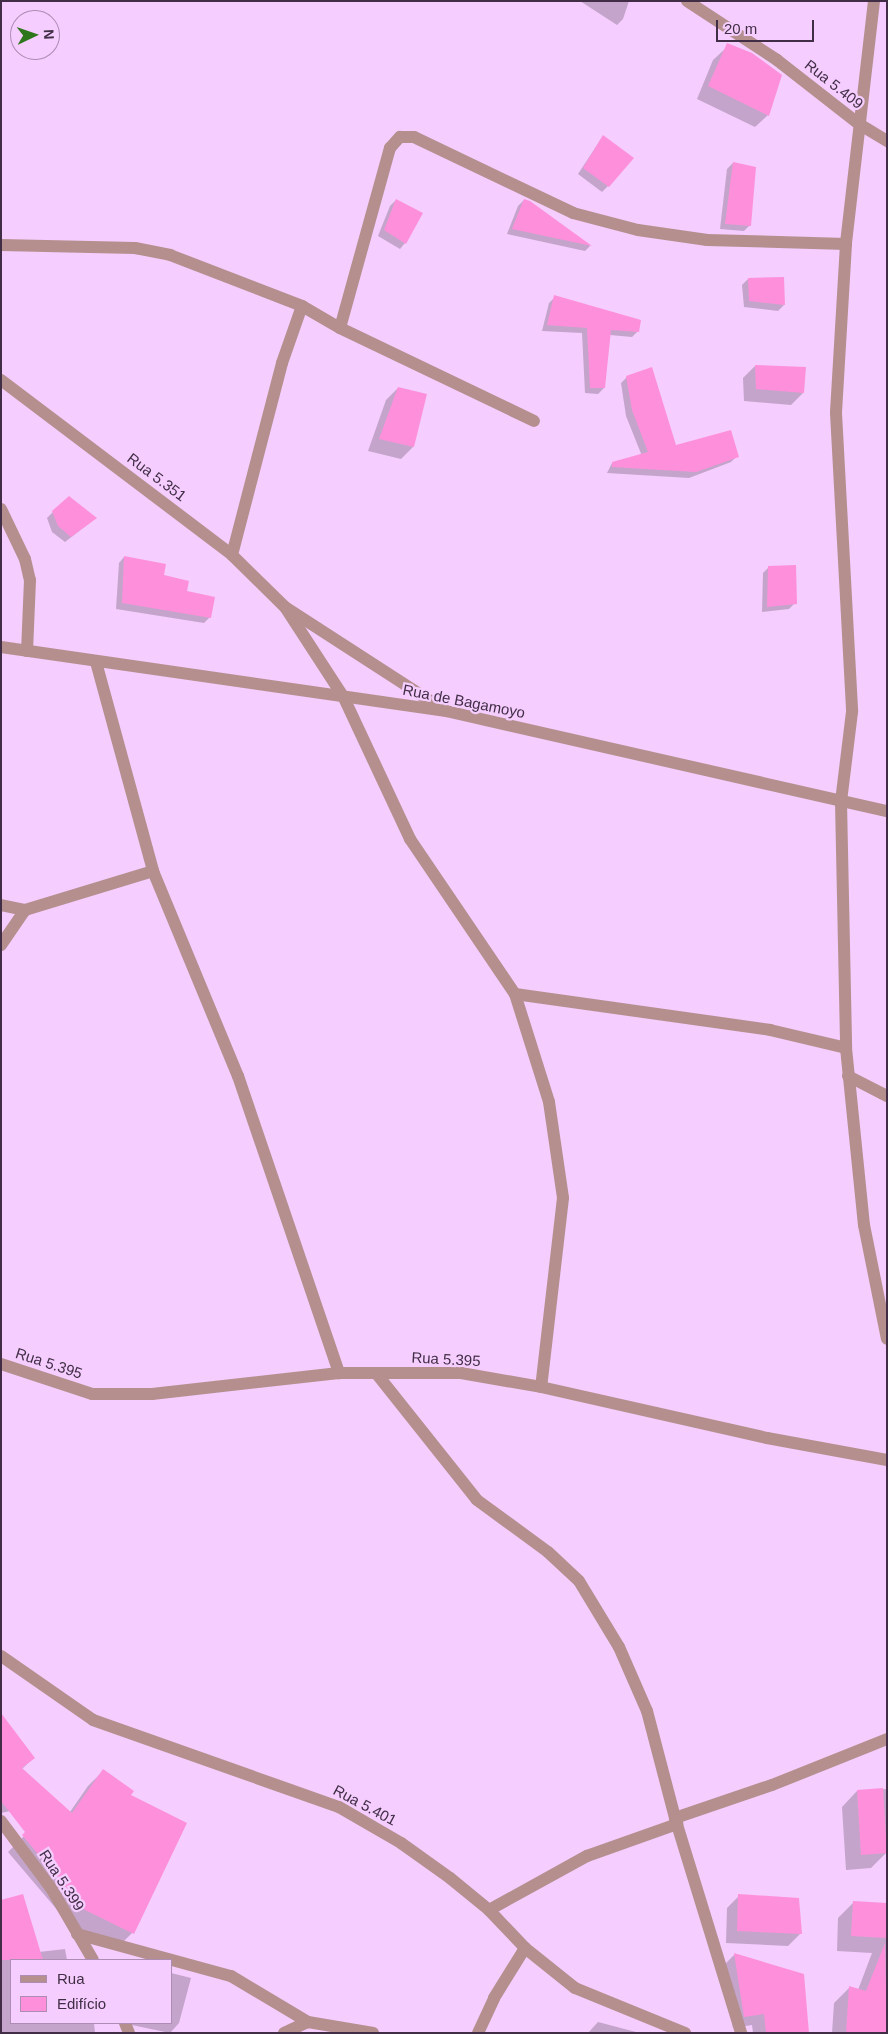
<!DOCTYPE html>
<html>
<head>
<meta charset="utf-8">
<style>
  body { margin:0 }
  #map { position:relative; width:888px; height:2034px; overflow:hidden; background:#f5cdfe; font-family:Arial,sans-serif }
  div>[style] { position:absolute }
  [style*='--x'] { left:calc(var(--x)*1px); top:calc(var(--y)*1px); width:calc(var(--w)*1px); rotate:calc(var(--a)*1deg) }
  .shadow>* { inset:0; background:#0003 }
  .building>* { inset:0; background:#fe90db }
  .minor>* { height:12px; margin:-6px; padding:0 6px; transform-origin:6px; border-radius:6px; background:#b48f8e }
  span { translate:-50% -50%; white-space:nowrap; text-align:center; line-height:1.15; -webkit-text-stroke:4.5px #f5cdfe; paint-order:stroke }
  .street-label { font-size:15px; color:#412e46 }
  .frame { position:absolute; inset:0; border:2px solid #412e46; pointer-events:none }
  .legend { position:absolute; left:10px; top:1959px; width:162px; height:65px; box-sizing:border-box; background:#f5cdfe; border:1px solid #ad8db4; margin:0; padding:6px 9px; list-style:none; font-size:15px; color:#412e46 }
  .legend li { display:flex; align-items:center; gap:10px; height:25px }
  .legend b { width:25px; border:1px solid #ad8db4 }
  .north { position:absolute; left:10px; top:10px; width:50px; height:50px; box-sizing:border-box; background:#f5cdfe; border:1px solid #ad8db4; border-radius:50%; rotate:87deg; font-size:14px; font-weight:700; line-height:20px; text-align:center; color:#412e46 }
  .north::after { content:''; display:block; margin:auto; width:18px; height:22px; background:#2d761b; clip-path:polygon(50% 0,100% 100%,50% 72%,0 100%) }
  .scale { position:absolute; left:716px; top:20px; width:98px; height:22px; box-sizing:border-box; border:2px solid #412e46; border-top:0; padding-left:6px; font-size:15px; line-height:18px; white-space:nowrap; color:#412e46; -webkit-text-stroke:4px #f5cdfe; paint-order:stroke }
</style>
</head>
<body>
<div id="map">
  <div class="shadow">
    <i style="clip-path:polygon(580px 1px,629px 1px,623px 19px,617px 25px)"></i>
    <i style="clip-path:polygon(726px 48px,768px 115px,755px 127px,697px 99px,713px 60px)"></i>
    <i style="clip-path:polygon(603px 136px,608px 186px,602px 192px,578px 174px)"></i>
    <i style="clip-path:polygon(733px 163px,750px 225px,744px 231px,720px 229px,727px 169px)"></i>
    <i style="clip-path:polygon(396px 200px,405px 243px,400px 249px,378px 236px,390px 206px)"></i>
    <i style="clip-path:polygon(524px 200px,590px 246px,585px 251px,507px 234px,518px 206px)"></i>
    <i style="clip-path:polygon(748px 279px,784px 305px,778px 311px,744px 307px,742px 285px)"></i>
    <i style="clip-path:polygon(555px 297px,638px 331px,632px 337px,610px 335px,604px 388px,598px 394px,585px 393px,582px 333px,542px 331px,549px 303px)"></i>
    <i style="clip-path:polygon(755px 366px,803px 393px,791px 405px,744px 401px,743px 378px)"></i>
    <i style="clip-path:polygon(627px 377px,675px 447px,737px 456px,731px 462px,689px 478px,607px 473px,612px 463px,642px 456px,626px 416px,621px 383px)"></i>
    <i style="clip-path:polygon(398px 388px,413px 447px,401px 459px,368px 451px,386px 400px)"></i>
    <i style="clip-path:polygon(53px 512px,96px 518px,65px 542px,52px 532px,47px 518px)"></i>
    <i style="clip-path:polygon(124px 557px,186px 592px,210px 617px,204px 623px,116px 609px,119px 563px)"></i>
    <i style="clip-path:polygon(769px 567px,795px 603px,789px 609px,762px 612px,763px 573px)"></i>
    <i style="clip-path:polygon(1px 1715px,33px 1758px,22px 1769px,37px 1805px,1px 1813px)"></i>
    <i style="clip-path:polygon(103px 1771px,129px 1796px,132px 1933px,117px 1948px,70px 1925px,8px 1852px,23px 1837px,61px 1825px,88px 1786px)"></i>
    <i style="clip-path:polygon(887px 1789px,886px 1853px,871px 1868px,846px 1870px,842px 1807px,857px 1791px)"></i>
    <i style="clip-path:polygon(739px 1896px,800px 1934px,788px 1946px,726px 1943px,727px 1908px)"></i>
    <i style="clip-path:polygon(1px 1902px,39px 1952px,65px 1949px,67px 1960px,11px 1960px,11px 2023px,94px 2023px,95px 2033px,1px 2033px)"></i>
    <i style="clip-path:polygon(854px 1902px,887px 1904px,887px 2033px,832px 2033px,834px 2003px,849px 1988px,858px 1990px,872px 1953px,837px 1951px,838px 1918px)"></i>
    <i style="clip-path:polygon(734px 1955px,803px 1975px,807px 2033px,753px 2033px,752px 2025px,733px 2028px,722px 1967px)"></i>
    <i style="clip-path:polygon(171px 1973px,191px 1978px,179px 2023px,170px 2033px,122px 2023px,171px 2023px)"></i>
    <i style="clip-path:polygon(598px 2022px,636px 2032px,588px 2033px)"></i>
  </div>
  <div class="building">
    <i style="clip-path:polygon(727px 43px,752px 53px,782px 75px,769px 116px,708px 86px)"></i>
    <i style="clip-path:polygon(603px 135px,634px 158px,609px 187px,583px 168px)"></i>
    <i style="clip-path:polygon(733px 162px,756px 167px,751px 226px,725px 224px)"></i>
    <i style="clip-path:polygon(396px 199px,423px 213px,406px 244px,384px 230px)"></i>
    <i style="clip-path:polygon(524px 199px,530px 201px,592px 246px,512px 229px)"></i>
    <i style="clip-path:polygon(784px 277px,785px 305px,749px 301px,748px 278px)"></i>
    <i style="clip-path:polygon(554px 295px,641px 320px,639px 332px,611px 330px,605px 388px,590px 388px,587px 328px,547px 325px)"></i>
    <i style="clip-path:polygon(755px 365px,806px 367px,804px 393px,756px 389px)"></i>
    <i style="clip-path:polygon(652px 367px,676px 445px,731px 430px,739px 457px,696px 472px,612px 467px,612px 462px,648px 452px,632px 410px,626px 376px)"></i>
    <i style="clip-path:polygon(398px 387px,427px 394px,414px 447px,379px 439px)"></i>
    <i style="clip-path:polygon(69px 496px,97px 518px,71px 537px,58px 526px,52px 511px)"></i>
    <i style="clip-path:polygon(124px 556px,166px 564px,164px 575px,189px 581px,187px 591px,215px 597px,211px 618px,122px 603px)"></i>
    <i style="clip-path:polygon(796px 565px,797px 604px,767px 607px,768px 566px)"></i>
    <i style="clip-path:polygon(1px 1713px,35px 1758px,22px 1768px,72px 1813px,103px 1769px,134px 1791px,131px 1795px,187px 1823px,134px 1934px,85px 1910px,22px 1835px,25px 1832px,1px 1801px)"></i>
    <i style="clip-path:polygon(883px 1788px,887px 1853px,861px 1855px,857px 1790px)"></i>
    <i style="clip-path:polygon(23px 1894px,43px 1960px,1px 1960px,1px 1900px)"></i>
    <i style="clip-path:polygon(738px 1894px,799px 1898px,802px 1934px,737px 1931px)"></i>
    <i style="clip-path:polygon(853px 1901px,887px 1903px,887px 1938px,851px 1936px)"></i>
    <i style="clip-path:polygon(885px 1943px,887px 2033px,846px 2033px,849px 1986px,866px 1991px)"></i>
    <i style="clip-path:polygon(734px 1953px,804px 1974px,809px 2033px,766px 2033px,764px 2014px,744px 2017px)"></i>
  </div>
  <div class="minor">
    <i style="--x:687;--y:1;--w:108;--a:33.2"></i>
    <i style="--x:777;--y:60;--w:104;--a:38"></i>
    <i style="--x:859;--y:124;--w:33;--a:31"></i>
    <i style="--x:874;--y:1;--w:245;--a:96.6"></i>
    <i style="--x:846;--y:244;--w:169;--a:93.4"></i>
    <i style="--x:836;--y:413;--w:299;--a:86.9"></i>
    <i style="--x:852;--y:712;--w:91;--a:97"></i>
    <i style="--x:841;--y:802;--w:246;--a:88.8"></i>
    <i style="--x:846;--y:1048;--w:178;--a:84.2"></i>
    <i style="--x:864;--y:1225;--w:116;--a:78.6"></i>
    <i style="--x:1;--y:245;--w:134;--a:1.3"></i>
    <i style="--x:135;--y:248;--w:36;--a:11"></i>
    <i style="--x:170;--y:255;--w:142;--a:21.1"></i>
    <i style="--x:302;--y:306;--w:44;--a:30.1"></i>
    <i style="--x:340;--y:328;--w:215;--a:25.6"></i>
    <i style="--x:340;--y:328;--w:187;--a:-74.5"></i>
    <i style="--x:390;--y:148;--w:15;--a:-48"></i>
    <i style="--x:400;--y:137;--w:14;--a:0"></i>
    <i style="--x:414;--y:137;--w:176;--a:25.5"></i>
    <i style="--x:573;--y:213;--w:67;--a:14.7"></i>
    <i style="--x:638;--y:230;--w:70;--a:8.2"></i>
    <i style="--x:707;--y:240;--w:139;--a:1.6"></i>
    <i style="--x:1;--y:380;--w:290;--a:37.1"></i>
    <i style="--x:232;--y:555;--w:74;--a:44.5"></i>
    <i style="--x:285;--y:607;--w:186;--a:32.9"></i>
    <i style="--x:1;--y:509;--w:55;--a:64.4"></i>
    <i style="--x:25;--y:559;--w:22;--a:77"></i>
    <i style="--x:30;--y:580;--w:71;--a:92.4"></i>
    <i style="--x:232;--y:555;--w:198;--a:-75.4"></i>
    <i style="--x:282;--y:363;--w:60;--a:-70.7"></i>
    <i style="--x:285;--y:607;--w:108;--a:57"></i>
    <i style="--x:344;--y:698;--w:156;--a:64.9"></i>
    <i style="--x:410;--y:839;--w:187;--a:55.9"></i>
    <i style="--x:515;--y:994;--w:113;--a:72.5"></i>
    <i style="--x:549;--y:1102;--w:97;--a:81.7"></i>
    <i style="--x:563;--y:1198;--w:190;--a:96.6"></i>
    <i style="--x:1;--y:647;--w:450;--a:8.2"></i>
    <i style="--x:446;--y:711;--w:452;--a:12.8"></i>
    <i style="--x:96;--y:662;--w:217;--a:74.7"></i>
    <i style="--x:153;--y:871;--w:222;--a:67.5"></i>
    <i style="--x:238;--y:1076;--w:314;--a:71.2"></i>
    <i style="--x:1;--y:905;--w:25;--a:12"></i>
    <i style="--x:25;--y:910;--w:134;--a:-16.9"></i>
    <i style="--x:1;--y:945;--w:42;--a:-55.6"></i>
    <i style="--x:515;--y:994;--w:258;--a:8"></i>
    <i style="--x:770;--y:1030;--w:78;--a:13.3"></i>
    <i style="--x:848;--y:1076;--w:44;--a:27.1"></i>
    <i style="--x:1;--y:1364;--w:96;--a:18.2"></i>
    <i style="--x:92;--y:1394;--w:60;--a:0"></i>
    <i style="--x:152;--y:1394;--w:188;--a:-6.4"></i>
    <i style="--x:339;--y:1373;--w:122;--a:0"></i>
    <i style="--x:461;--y:1373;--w:81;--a:9.9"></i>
    <i style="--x:541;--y:1387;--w:232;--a:12.7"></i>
    <i style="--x:767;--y:1438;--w:122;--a:10.4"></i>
    <i style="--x:376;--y:1373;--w:162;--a:51.5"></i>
    <i style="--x:477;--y:1500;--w:88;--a:36.2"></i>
    <i style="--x:548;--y:1552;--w:42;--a:43.1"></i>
    <i style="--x:579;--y:1581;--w:77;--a:58.8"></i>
    <i style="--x:619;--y:1647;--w:70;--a:66.4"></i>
    <i style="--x:647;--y:1711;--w:111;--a:75.3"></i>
    <i style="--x:675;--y:1818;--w:225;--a:72.9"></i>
    <i style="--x:1;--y:1656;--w:112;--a:34.8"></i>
    <i style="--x:93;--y:1720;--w:261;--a:19.5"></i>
    <i style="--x:339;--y:1807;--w:72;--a:30.1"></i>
    <i style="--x:401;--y:1843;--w:60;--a:35.5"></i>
    <i style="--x:450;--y:1878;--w:50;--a:39.4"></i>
    <i style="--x:489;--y:1910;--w:52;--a:46.5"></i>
    <i style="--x:525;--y:1948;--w:64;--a:38.7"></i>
    <i style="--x:575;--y:1988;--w:119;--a:22.2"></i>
    <i style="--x:675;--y:1818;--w:102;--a:-18.8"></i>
    <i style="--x:772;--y:1785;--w:124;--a:-21.8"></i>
    <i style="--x:1;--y:1821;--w:84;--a:53.3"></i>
    <i style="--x:51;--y:1888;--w:83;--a:59.7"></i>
    <i style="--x:489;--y:1910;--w:112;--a:-28.9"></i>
    <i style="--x:587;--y:1856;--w:96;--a:-19.6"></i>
    <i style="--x:77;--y:1934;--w:160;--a:15.3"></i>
    <i style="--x:231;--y:1976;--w:90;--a:30.9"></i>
    <i style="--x:308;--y:2022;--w:66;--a:9.6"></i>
    <i style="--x:125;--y:2023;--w:11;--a:68"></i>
    <i style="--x:284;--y:2033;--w:26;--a:-25"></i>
    <i style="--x:478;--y:2033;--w:38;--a:-65"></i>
    <i style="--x:494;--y:1998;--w:59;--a:-58.2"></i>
  </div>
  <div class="street-label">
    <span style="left:834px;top:84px;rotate:38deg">Rua 5.409</span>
    <span style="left:157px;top:477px;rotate:37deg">Rua 5.351</span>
    <span style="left:464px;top:701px;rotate:11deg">Rua de Bagamoyo</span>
    <span style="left:446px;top:1359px;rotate:3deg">Rua 5.395</span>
    <span style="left:49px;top:1363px;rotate:18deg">Rua 5.395</span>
    <span style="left:365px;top:1805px;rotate:28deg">Rua 5.401</span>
    <span style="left:62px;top:1880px;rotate:57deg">Rua 5.399</span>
  </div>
  <div class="frame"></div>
  <ul class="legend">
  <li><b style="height:6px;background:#b48f8e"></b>Rua</li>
  <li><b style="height:14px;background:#fe90db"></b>Edifício</li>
  </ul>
  <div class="north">N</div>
  <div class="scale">20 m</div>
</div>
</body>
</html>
